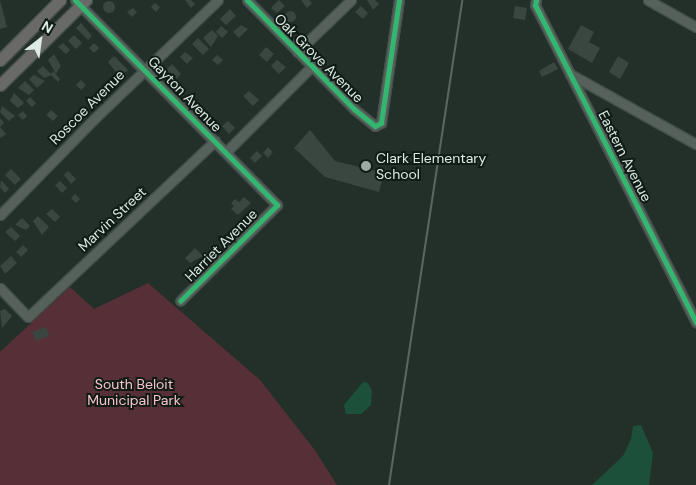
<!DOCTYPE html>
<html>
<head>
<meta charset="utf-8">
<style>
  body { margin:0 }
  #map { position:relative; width:696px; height:485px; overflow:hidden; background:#23302a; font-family:"DM Sans",sans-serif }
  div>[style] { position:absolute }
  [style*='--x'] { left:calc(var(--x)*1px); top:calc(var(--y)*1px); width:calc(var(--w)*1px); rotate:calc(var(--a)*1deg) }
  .green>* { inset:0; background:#562f37 }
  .water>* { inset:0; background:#1c503b }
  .building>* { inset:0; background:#3a4640 }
  .round { border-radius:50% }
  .roads { filter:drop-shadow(1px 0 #424e49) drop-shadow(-1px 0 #424e49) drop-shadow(0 1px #424e49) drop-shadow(0 -1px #424e49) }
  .minor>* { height:9px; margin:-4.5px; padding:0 4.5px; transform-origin:4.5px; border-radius:4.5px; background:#57615c }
  .major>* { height:11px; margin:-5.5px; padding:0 5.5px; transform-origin:5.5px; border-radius:5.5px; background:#696a67 }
  .rail>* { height:2px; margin:-1px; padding:0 1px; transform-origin:1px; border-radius:1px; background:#5b6661 }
  .cycleway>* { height:5px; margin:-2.5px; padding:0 2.5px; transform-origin:2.5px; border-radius:2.5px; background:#33b770 }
  .dots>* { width:14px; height:14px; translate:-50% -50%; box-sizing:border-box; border:2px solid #101b16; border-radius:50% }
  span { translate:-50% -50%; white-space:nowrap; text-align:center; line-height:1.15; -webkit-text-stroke:4px #101b16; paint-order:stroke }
  .street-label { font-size:14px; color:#dcebe3 }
  .poi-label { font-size:14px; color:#dcebe3 }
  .left { translate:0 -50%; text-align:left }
  .park-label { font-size:14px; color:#f8c4cc }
  .north { position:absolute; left:15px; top:15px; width:50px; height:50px; -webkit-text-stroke:4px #101b16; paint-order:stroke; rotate:30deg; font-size:14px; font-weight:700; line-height:20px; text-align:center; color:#dcebe3 }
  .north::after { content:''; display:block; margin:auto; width:18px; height:22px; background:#dcebe3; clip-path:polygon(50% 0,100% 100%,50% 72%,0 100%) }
</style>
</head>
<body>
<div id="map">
  <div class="green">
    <i style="clip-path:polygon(148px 283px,260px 380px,314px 449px,337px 485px,0 485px,0 352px,70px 287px,94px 309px)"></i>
  </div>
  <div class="water">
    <i style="clip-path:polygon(363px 382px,368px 383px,372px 391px,371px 405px,361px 414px,346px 414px,344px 405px)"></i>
    <i style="clip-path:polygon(641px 425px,653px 453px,649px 485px,592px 485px,623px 456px,631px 439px,633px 426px)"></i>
  </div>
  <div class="building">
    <i style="clip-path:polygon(0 0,7px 27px,0 29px)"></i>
    <i style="clip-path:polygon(185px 0,191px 0,195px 4px,191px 8px)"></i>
    <i style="clip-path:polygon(279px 0,285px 6px,277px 13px,271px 8px)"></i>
    <i style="clip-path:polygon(301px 0,309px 0,312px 3px,307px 8px)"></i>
    <i style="clip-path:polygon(367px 0,375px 0,379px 4px,373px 10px)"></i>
    <i class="round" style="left:103px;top:1px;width:12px;height:12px"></i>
    <i style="clip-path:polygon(155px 3px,160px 7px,156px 12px,151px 7px)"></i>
    <i style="clip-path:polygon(361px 6px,368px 13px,363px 19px,355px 12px)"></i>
    <i style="clip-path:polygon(515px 6px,527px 8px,525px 20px,513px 18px)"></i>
    <i style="clip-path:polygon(133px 8px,137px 12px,132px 17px,127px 12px)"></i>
    <i style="clip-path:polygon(230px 9px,236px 16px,226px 25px,220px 19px)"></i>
    <i class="round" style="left:284.5px;top:10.5px;width:11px;height:11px"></i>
    <i style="clip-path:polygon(81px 23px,92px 36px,88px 40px,76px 28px)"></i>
    <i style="clip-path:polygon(241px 25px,248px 29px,239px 38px,233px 32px)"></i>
    <i style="clip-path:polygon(581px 25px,594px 32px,589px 42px,600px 48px,592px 63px,568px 49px)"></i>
    <i style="clip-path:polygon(221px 26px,228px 32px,222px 38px,216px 32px)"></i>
    <i style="clip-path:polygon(212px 30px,218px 36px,211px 47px,203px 38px)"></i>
    <i style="clip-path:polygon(74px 35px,82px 43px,76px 49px,68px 41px)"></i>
    <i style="clip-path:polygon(198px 38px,209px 49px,203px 55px,192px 44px)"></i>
    <i style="clip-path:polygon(63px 43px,70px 50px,66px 54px,58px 47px)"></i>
    <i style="clip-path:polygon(94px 43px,99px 48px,94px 53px,89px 48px)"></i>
    <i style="clip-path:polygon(266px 47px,274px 54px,267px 62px,259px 55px)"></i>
    <i style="clip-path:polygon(185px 52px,193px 58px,187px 64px,180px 57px)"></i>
    <i style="clip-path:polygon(54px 54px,61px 66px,56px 74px,48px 60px)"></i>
    <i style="clip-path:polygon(217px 55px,223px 60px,218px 65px,212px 60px)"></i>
    <i style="clip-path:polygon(114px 56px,128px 70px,120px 77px,108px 62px)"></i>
    <i style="clip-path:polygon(618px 56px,629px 63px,620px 79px,609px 72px)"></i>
    <i style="clip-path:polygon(277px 60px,286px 67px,279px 74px,271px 66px)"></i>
    <i style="clip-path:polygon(554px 62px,558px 69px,542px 77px,539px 71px)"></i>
    <i style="clip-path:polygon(172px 64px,181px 74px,176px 79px,166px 70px)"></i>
    <i style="clip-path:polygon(43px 66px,51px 74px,53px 71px,60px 79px,58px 82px,51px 75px,44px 78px,37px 71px)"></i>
    <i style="clip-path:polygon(34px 75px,45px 81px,37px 88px,29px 79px)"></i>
    <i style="clip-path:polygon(81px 80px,86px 85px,81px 90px,76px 85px)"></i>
    <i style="clip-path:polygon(25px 81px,34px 90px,29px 95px,18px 88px)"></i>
    <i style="clip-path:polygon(249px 91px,259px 100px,253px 106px,243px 96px)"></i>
    <i style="clip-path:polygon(14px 93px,24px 103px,18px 108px,10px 101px)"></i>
    <i style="clip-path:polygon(30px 97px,36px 103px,32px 107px,26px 101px)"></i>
    <i style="clip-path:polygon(2px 106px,15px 116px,9px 121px,0 112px)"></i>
    <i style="clip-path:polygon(51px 110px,58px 116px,53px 121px,46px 115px)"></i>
    <i style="clip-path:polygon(23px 111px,27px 116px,23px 120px,18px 115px)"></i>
    <i style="clip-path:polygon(0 118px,4px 123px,0 127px,6px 134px,1px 138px,0 137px)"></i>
    <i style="clip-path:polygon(228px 121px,235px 128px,229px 134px,222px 126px)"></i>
    <i style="clip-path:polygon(310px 130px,335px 161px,384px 173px,379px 192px,325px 177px,294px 148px)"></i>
    <i style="clip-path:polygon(268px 147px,273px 152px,268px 158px,263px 153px)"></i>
    <i style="clip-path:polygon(257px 151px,262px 156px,255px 163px,250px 158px)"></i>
    <i style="clip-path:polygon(11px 169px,21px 179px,15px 185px,5px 175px)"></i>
    <i style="clip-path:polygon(68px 171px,76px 179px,71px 184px,64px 175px)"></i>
    <i style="clip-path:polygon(1px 180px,9px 189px,5px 193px,0 187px)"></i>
    <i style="clip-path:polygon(60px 181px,67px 188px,62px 193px,55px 185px)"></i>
    <i style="clip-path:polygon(75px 194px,80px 199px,76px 203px,71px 198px)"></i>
    <i style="clip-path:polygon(244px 197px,251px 203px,238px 215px,231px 209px,234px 206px,231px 203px,235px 199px,239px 202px)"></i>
    <i style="clip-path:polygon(52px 209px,60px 217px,55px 222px,46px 214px)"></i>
    <i style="clip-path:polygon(38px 216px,49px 227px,42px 235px,33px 221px)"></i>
    <i style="clip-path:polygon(22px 218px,30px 226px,26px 230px,15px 225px)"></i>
    <i style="clip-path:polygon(11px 227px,20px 236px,15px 241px,5px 232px)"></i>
    <i style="clip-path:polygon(23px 245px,28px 250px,21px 257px,16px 252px)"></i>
    <i style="clip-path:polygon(195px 248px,203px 256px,190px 263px,185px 258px)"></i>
    <i style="clip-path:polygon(11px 256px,17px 263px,5px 274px,0 266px)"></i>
    <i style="clip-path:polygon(5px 309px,12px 316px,2px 328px,0 311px)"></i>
    <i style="clip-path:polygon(46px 327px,49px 336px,36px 341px,32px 332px)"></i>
  </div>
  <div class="roads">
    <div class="minor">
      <i style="--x:75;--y:0;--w:288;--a:45.4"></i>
      <i style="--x:277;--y:205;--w:136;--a:135.3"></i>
      <i style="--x:247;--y:0;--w:153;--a:45.5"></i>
      <i style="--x:354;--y:109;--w:27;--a:39"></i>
      <i style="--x:375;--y:126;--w:7;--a:-27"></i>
      <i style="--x:381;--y:123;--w:124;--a:-81.7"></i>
      <i style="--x:536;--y:0;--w:5;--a:101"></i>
      <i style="--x:535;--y:5;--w:356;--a:63.1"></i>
      <i style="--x:648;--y:0;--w:55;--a:29.4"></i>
      <i style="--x:297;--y:52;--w:75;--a:-43.9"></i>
      <i style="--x:570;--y:74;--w:144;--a:29.1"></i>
      <i style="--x:226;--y:152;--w:120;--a:-45"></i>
      <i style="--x:0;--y:215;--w:136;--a:-45.6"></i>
      <i style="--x:95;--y:118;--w:170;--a:-43.8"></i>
      <i style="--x:0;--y:288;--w:40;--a:46"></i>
      <i style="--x:28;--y:317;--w:257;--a:-43.3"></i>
    </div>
    <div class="major">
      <i style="--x:0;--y:60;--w:85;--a:-45"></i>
      <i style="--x:0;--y:85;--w:121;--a:-44.7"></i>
    </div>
  </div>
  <div class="rail">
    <i style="--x:389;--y:485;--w:490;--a:-81.4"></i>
  </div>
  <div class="cycleway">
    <i style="--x:75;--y:0;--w:288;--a:45.4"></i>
    <i style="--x:277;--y:205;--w:136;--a:135.3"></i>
    <i style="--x:247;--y:0;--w:153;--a:45.5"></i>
    <i style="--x:354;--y:109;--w:27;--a:39"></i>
    <i style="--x:375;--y:126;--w:7;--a:-27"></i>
    <i style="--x:381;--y:123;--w:124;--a:-81.7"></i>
    <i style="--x:536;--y:0;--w:5;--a:101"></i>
    <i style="--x:535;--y:5;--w:356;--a:63.1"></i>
  </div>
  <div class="dots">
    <i style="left:366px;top:166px;background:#9baaa2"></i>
  </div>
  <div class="street-label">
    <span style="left:319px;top:58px;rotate:45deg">Oak Grove Avenue</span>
    <span style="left:185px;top:94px;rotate:46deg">Gayton Avenue</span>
    <span style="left:87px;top:107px;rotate:-45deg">Roscoe Avenue</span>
    <span style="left:625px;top:156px;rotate:63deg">Eastern Avenue</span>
    <span style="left:112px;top:219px;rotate:-43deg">Marvin Street</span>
    <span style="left:221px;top:245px;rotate:-45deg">Harriet Avenue</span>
  </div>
  <div class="poi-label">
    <span class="left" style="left:376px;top:166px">Clark Elementary<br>School</span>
  </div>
  <div class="park-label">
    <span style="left:134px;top:392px">South Beloit<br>Municipal Park</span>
  </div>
  <div class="north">N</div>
</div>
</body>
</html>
